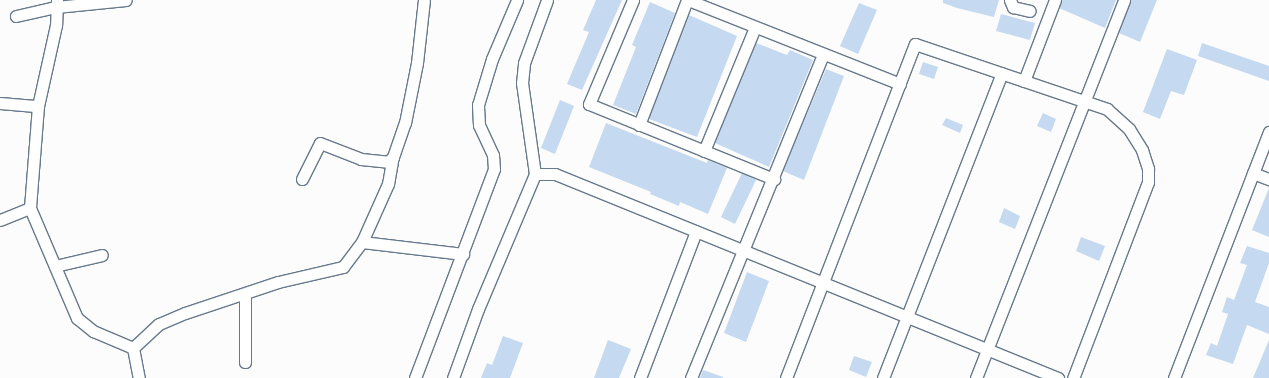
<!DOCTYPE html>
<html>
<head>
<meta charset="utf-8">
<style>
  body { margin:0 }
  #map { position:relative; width:1269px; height:378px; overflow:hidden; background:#fcfcfc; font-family:"Sofia Sans Condensed",sans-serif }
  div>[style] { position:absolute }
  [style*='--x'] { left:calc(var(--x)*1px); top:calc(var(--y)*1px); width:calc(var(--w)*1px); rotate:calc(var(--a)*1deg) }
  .building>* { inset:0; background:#c5d9f0 }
  .roads { filter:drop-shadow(1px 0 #67798d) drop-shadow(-1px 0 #67798d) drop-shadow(0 1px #67798d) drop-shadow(0 -1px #67798d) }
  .minor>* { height:11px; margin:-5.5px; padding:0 5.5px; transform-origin:5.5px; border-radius:5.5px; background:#fff }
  span { translate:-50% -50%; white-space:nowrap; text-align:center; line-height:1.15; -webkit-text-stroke:3px #fcfcfc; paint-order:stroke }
</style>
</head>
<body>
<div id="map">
  <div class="building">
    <i style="clip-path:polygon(596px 0,622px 0,582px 90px,567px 84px,589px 32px,583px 30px)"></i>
    <i style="clip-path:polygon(943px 0,999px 0,994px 17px,957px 8px,943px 3px)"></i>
    <i style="clip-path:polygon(1062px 0,1116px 0,1105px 28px,1059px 8px)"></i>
    <i style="clip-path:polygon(1131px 0,1157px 0,1140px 42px,1119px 33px)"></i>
    <i style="clip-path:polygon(650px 2px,675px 13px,636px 114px,613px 105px,636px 47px,632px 45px)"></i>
    <i style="clip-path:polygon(859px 3px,877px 10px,858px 54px,840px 46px)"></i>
    <i style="clip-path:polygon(1001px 14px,1035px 23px,1030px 40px,996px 31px)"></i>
    <i style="clip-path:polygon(689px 15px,737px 36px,697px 137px,649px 119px)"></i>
    <i style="clip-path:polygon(756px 43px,787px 55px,790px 50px,813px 60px,769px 167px,715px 143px)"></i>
    <i style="clip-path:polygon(1202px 43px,1269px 66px,1269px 81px,1198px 56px)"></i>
    <i style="clip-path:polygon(1167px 49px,1197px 60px,1184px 95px,1171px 91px,1160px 119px,1143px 112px)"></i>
    <i style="clip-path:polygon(923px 62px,938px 67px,934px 79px,919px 74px)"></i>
    <i style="clip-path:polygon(826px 69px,844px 76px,804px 180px,783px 171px)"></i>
    <i style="clip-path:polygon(560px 100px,574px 106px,555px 154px,541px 148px)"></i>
    <i style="clip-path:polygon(1043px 113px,1056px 119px,1051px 132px,1037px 126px)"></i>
    <i style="clip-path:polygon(946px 118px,963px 125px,960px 133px,942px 125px)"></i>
    <i style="clip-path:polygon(606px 123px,707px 163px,708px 160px,727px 168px,708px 214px,680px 202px,679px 206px,650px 194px,651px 192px,589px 167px)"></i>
    <i style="clip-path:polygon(742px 173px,756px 180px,735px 224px,721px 217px)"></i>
    <i style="clip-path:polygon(1269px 188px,1269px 237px,1252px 230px)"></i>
    <i style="clip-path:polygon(1004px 208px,1020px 216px,1015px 229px,999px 222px)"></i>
    <i style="clip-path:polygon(1081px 237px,1105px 246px,1099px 261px,1076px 251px)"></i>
    <i style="clip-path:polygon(1247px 246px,1269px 253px,1269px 263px,1255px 302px,1269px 307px,1269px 334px,1247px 325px,1233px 364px,1206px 355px,1211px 343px,1217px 346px,1228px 314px,1222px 312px,1227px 297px,1234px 300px,1247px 265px,1240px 263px)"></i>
    <i style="clip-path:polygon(747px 272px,769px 281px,746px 342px,724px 333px)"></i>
    <i style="clip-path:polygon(503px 336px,523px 343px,510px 378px,481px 378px,487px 363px,492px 365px)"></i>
    <i style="clip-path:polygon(608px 340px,631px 349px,619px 378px,594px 378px)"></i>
    <i style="clip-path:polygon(1269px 340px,1269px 378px,1253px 378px)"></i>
    <i style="clip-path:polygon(854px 356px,872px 362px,866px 377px,849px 370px)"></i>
    <i style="clip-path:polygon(703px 370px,723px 377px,723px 378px,700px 378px)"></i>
  </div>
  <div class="roads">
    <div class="minor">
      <i style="--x:57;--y:0;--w:25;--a:92"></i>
      <i style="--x:56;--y:25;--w:83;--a:102.5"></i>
      <i style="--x:38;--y:106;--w:102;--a:94.5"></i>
      <i style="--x:30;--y:208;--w:120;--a:66.9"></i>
      <i style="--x:77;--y:318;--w:21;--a:39"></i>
      <i style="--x:93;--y:331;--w:43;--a:23"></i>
      <i style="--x:133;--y:348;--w:31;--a:79"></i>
      <i style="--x:633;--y:0;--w:113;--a:112.9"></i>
      <i style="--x:589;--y:104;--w:200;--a:22.1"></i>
      <i style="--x:688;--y:0;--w:228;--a:21.6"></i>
      <i style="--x:1010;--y:0;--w:8;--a:67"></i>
      <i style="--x:1013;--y:7;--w:17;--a:13"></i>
      <i style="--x:16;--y:16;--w:41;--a:-12.7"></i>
      <i style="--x:56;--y:7;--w:70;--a:-5.7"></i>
      <i style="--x:1024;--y:81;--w:87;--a:-69.1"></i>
      <i style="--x:0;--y:103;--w:38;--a:5"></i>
      <i style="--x:639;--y:125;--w:134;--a:-69"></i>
      <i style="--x:704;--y:151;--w:134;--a:-67.6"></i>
      <i style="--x:1253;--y:173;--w:17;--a:21"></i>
      <i style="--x:535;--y:174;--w:20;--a:0"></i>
      <i style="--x:555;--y:174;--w:543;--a:22.08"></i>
      <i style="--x:302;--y:179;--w:40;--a:-63.4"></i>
      <i style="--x:320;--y:143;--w:44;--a:21.3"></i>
      <i style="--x:361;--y:159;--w:27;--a:6"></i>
      <i style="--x:388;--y:162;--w:7;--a:-45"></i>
      <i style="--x:393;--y:157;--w:36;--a:-71"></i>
      <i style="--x:405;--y:123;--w:61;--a:-78.7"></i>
      <i style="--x:417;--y:63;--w:63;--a:-83.7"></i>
      <i style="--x:0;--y:220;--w:32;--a:-22"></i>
      <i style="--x:362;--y:242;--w:64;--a:-65.9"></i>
      <i style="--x:388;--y:184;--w:27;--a:-80"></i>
      <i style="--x:55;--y:266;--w:48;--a:-13.2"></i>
      <i style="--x:245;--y:295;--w:67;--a:90"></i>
      <i style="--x:133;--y:348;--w:35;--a:-43"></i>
      <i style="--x:159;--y:324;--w:28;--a:-23"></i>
      <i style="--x:185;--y:313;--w:98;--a:-18.4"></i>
      <i style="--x:278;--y:282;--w:67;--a:-13"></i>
      <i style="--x:343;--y:267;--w:31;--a:-53"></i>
      <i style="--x:362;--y:242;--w:102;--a:6.8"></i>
      <i style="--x:415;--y:378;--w:223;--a:-69.3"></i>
      <i style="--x:494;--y:169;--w:14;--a:-94"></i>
      <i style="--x:493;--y:155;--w:33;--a:-115"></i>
      <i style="--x:479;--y:125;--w:20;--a:-93"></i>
      <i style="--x:478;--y:105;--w:48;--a:-73.1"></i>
      <i style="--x:492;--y:59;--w:64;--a:-67"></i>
      <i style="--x:453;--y:378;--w:73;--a:-70.1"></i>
      <i style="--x:478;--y:309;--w:147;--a:-67.1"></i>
      <i style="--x:535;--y:174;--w:92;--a:-98.1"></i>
      <i style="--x:522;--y:83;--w:20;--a:-84"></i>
      <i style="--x:524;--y:63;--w:67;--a:-69.9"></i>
      <i style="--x:640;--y:378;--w:157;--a:-69.1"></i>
      <i style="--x:691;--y:378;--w:350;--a:-67.8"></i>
      <i style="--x:786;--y:378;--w:358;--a:-68.9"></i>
      <i style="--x:915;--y:44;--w:203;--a:18.7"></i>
      <i style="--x:1107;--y:109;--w:30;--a:42"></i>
      <i style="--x:1129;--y:129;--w:25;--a:58"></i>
      <i style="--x:1142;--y:150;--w:20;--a:72"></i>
      <i style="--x:1148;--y:169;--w:13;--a:90"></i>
      <i style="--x:1148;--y:182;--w:210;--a:110.9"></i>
      <i style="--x:883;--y:378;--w:327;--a:-68.7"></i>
      <i style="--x:976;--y:378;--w:406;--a:-68.6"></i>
      <i style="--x:1174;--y:378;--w:264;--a:-68.9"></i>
    </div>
  </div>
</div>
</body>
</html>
